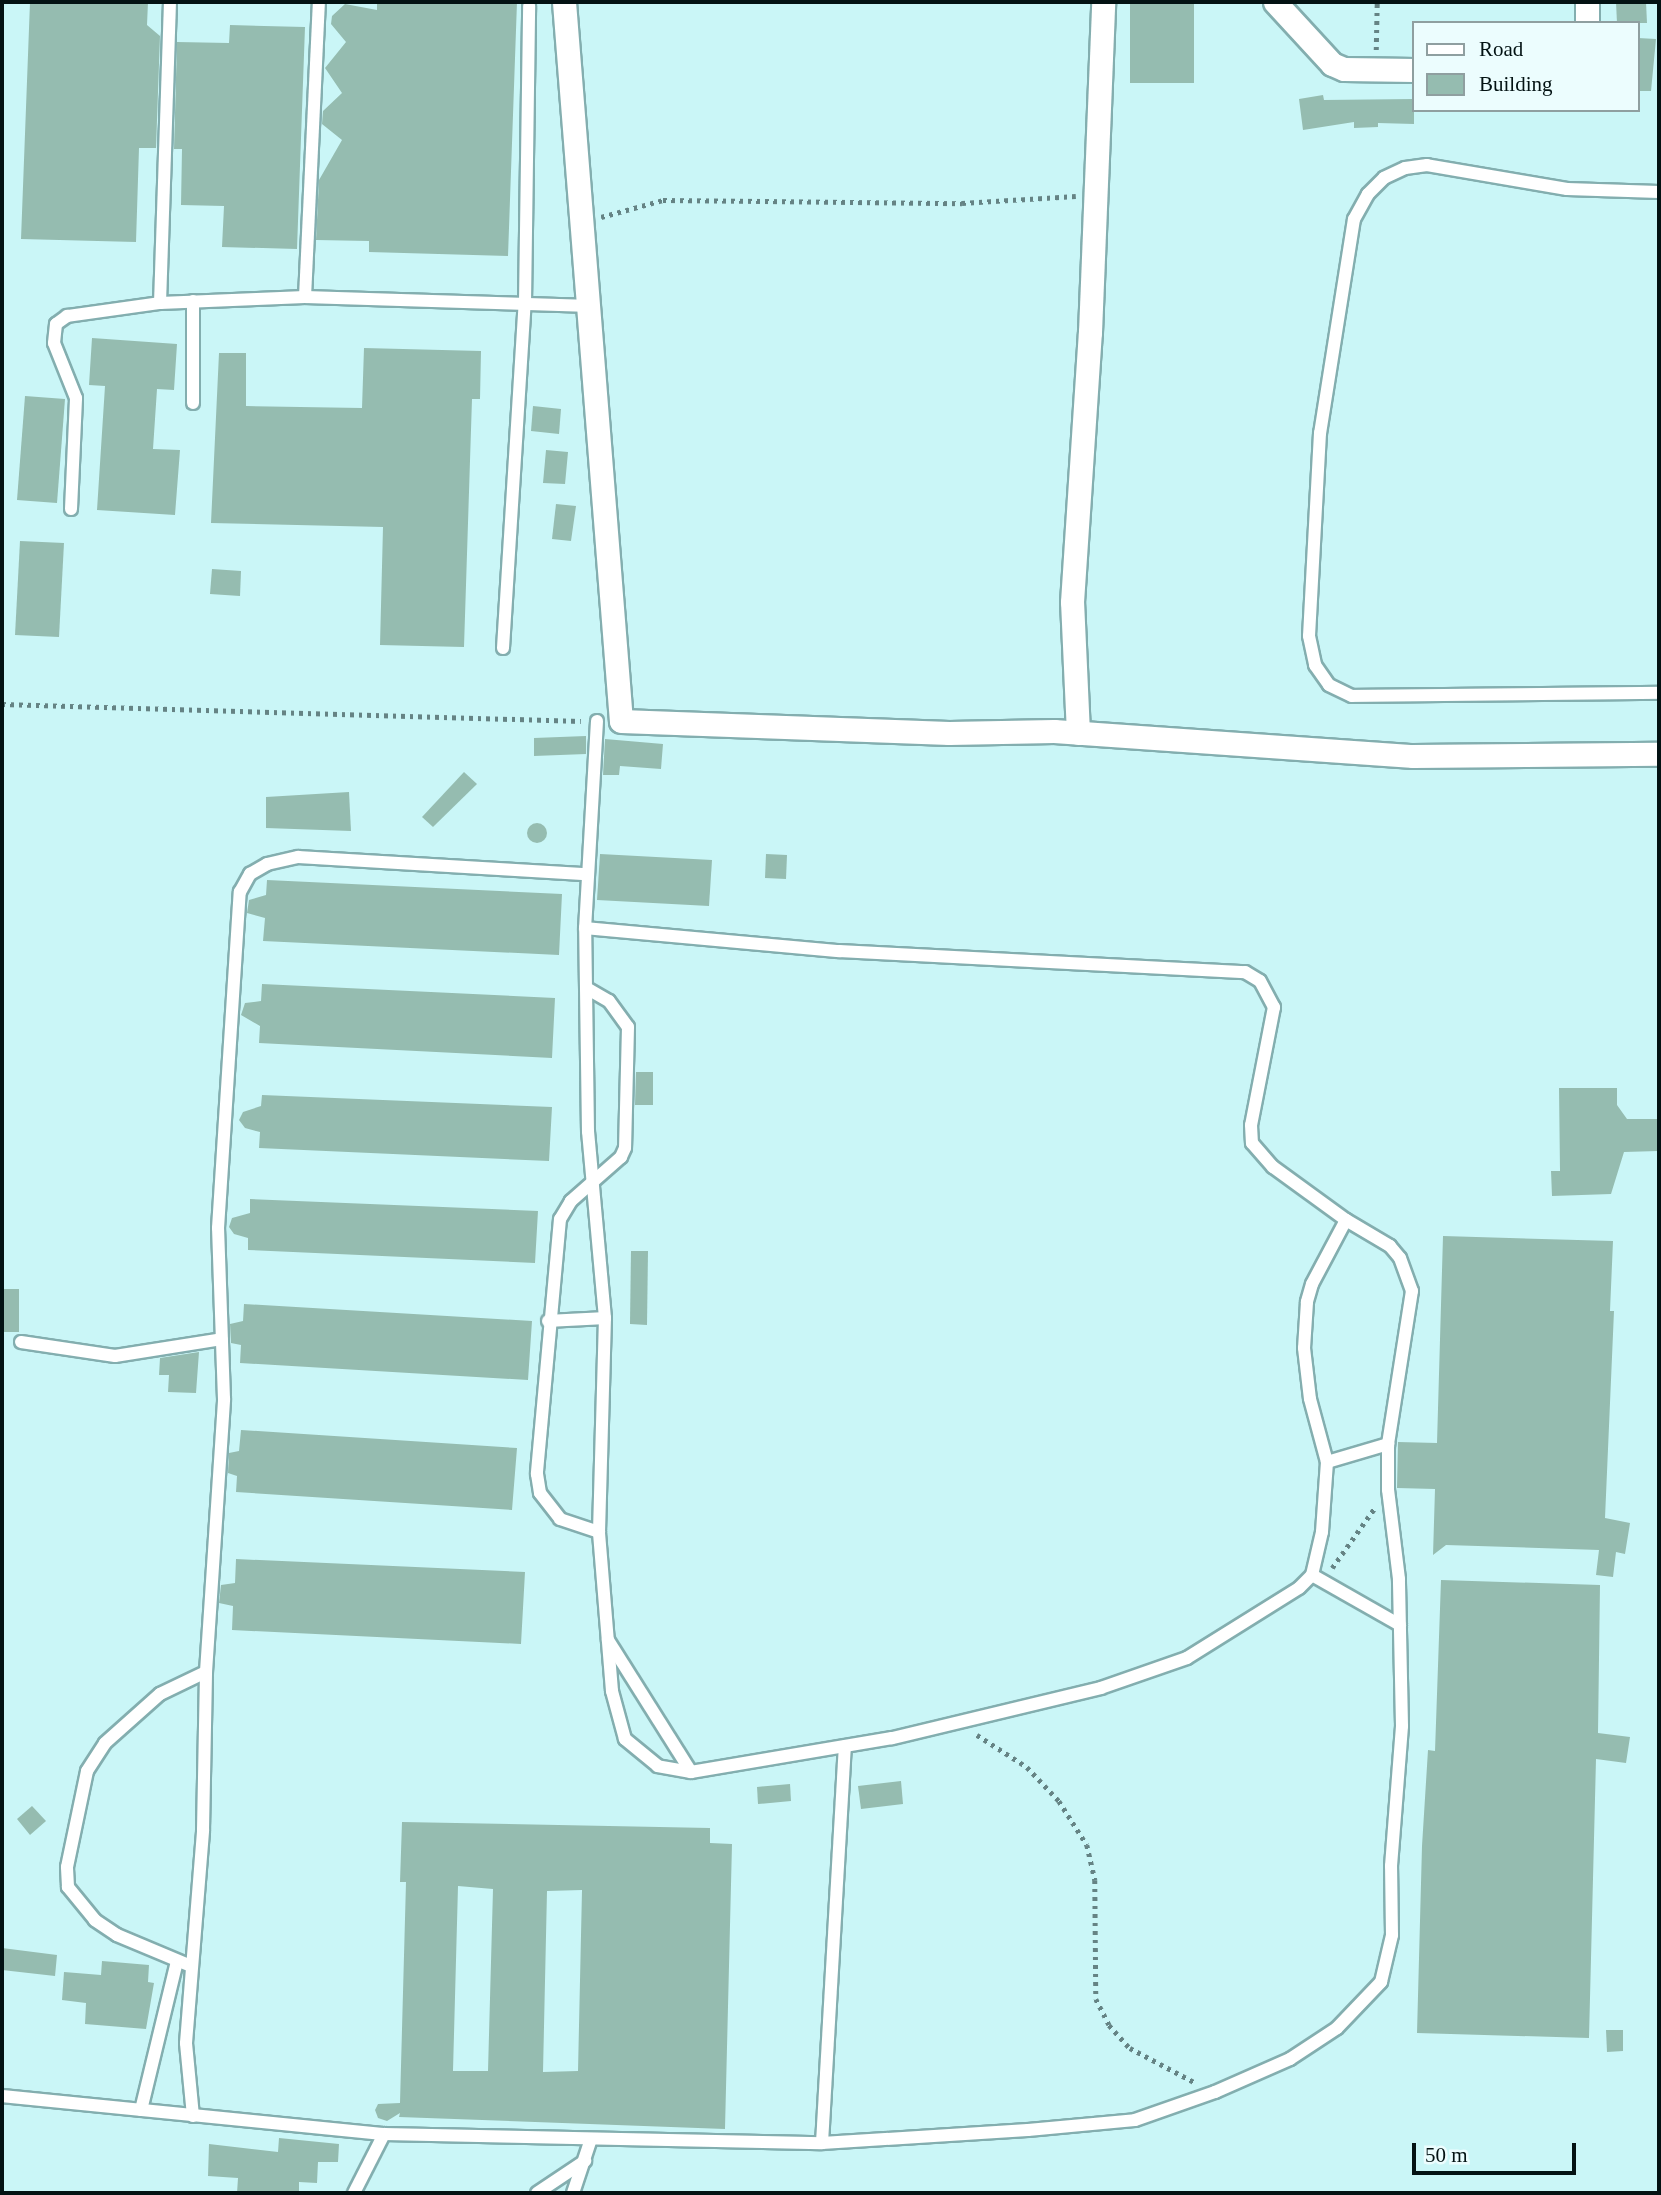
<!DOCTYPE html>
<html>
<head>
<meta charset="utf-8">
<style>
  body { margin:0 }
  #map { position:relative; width:1661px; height:2195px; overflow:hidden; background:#caf6f7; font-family:"Times New Roman",serif }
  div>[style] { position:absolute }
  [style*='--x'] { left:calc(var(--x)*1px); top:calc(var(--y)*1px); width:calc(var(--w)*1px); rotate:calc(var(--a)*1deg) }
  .building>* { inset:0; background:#95bcb0 }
  .round { border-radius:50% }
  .path>* { height:4.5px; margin-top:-2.25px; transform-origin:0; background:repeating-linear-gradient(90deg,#658384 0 3.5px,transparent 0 8.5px) }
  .roads { filter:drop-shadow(2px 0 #83aeaf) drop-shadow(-2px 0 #83aeaf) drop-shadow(0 2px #83aeaf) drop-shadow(0 -2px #83aeaf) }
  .service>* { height:12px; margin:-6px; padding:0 6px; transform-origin:6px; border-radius:6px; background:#fff }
  .minor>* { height:23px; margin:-11.5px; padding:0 11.5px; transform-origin:11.5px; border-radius:11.5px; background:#fff }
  span { translate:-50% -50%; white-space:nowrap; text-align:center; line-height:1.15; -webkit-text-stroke:6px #ecfdfe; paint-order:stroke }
  .frame { position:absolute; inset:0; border:4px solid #031213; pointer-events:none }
  .legend { position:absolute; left:1412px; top:21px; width:228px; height:91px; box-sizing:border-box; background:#ecfdfe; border:2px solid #8f9fa0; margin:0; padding:9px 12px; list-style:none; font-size:21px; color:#031213 }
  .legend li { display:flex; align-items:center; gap:14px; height:35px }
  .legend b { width:35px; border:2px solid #8f9fa0 }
  .scale { position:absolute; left:1412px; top:2143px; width:164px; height:32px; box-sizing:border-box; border:4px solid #031213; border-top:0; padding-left:9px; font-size:21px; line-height:24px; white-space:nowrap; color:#031213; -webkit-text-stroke:5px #ecfdfe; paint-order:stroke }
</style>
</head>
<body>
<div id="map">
  <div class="building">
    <i style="clip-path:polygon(30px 2px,148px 2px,147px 25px,160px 36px,156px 148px,139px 148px,136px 242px,21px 239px)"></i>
    <i style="clip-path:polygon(377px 2px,517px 2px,508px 256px,369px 252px,369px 241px,316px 240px,319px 180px,342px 140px,322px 124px,323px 111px,342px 93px,325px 68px,346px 42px,331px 24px,332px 16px,345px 4px,377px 10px)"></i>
    <i style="clip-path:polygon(1130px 2px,1194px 2px,1194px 83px,1130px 83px)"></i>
    <i style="clip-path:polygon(1616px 2px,1646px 2px,1647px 23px,1617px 23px)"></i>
    <i style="clip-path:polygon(230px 25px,305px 27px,297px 249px,222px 247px,224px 206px,181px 205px,182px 149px,174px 149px,177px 42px,229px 43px)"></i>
    <i style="clip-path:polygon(1638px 38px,1656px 39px,1651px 91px,1638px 91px)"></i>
    <i style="clip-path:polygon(1323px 95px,1324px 100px,1414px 99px,1414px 124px,1378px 123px,1378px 127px,1354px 128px,1354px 122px,1303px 130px,1299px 99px)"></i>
    <i style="clip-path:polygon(92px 338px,177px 344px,174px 390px,157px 389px,153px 449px,180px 450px,175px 515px,97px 510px,105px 386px,89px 385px)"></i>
    <i style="clip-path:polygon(364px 348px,481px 351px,480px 399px,472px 399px,464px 647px,380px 645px,383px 527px,211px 523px,219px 353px,246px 353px,246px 406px,362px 408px)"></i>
    <i style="clip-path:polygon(25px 396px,65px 399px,57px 503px,17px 500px)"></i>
    <i style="clip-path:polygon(533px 406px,561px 409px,559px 434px,531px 431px)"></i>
    <i style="clip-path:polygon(546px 450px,568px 452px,565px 484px,543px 483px)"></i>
    <i style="clip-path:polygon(556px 504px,576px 506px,571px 541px,552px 539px)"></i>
    <i style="clip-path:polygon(20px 541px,64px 543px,59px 637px,15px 635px)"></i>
    <i style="clip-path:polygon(212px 569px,241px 571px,240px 596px,210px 594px)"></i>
    <i style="clip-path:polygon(586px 736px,586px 754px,534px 756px,534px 738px)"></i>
    <i style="clip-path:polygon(605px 739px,663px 744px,661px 769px,620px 766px,619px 775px,603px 775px)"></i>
    <i style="clip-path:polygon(464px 772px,477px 784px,433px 827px,422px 817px)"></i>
    <i style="clip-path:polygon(349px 792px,351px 831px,266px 828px,266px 797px)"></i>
    <i class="round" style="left:527px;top:823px;width:20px;height:20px"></i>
    <i style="clip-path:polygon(600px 854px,712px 860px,709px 906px,597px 900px)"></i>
    <i style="clip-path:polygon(766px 854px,787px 855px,786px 879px,765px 878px)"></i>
    <i style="clip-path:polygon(267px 880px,562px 894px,559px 955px,263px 941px,265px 918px,247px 913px,249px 900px,266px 895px)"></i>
    <i style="clip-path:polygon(262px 984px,555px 998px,552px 1058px,259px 1043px,260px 1026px,241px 1015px,245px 1003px,261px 1001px)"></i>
    <i style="clip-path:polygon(636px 1072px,653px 1072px,653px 1105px,635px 1105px)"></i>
    <i style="clip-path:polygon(1559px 1088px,1617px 1088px,1617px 1105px,1627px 1119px,1658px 1119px,1658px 1151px,1624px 1152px,1611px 1194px,1552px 1196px,1551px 1171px,1560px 1171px)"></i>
    <i style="clip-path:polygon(262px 1095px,552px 1107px,549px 1161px,259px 1148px,260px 1132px,245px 1128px,239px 1120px,243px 1112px,261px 1106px)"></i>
    <i style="clip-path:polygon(250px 1199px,538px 1211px,535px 1263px,248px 1250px,248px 1238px,234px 1234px,229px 1227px,232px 1218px,250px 1213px)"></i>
    <i style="clip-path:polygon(1443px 1236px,1613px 1241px,1610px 1311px,1614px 1311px,1605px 1518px,1630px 1523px,1625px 1554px,1616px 1552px,1613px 1577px,1596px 1575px,1599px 1550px,1446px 1545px,1433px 1555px,1435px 1489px,1397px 1488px,1398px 1442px,1437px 1443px)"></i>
    <i style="clip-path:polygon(631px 1251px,648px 1251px,647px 1325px,630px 1324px)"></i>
    <i style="clip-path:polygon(2px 1289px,19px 1289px,19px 1332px,2px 1332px)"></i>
    <i style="clip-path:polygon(244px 1304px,532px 1321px,528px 1380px,240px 1363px,241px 1345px,231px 1343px,230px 1324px,243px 1321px)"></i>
    <i style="clip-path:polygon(199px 1352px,196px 1393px,168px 1392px,169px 1375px,159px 1375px,160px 1358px)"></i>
    <i style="clip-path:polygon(241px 1430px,517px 1448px,512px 1510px,236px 1492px,237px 1476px,228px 1473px,229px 1453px,239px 1451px)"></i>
    <i style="clip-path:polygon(236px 1559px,525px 1572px,521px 1644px,232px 1630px,233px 1606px,219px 1603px,221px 1585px,235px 1583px)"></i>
    <i style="clip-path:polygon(1441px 1580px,1600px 1585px,1598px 1733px,1630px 1737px,1626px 1763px,1596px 1759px,1589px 2038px,1417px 2033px,1422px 1846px,1428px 1750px,1435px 1751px)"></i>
    <i style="clip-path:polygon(901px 1781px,903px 1804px,861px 1809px,858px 1786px)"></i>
    <i style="clip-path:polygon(790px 1784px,791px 1801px,758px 1804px,757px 1787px)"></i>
    <i style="clip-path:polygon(32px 1806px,46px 1821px,30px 1835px,17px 1819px)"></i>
    <i style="clip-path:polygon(evenodd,402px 1822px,710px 1828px,710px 1843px,732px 1844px,725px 2129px,399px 2117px,400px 2113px,387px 2121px,378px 2118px,375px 2110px,378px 2104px,400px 2103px,406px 1882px,400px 1882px,402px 1822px,458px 1886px,493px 1889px,488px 2071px,453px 2071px,458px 1886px,402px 1822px,582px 1890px,578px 2071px,543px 2072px,547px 1891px,582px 1890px)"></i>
    <i style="clip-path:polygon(2px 1948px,57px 1955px,55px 1976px,2px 1970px)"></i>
    <i style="clip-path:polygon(102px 1961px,149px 1965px,148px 1982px,154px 1983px,146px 2029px,85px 2024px,86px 2003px,62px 2000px,64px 1972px,101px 1975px)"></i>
    <i style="clip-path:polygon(1606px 2030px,1623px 2030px,1623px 2051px,1607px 2052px)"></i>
    <i style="clip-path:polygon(279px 2138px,339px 2144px,338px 2162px,318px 2162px,317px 2183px,299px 2182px,299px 2192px,237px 2193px,238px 2178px,208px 2176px,209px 2144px,278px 2152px)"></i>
  </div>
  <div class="path">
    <i style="--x:1376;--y:50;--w:48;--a:-88.8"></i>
    <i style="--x:601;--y:217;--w:64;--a:-15.3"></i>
    <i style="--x:663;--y:200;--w:299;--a:0.6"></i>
    <i style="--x:962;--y:203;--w:114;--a:-3.5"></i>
    <i style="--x:2;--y:704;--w:579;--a:1.68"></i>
    <i style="--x:1332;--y:1568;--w:72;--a:-54.6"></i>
    <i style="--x:977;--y:1735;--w:59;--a:32.6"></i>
    <i style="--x:1027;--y:1767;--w:47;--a:46.7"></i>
    <i style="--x:1059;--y:1801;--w:52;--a:57.5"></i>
    <i style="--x:1087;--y:1845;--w:36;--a:77"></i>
    <i style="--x:1095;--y:1880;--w:119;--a:89.5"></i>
    <i style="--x:1096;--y:1999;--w:29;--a:63"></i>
    <i style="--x:1109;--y:2025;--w:31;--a:48"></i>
    <i style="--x:1130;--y:2048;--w:72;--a:28"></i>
  </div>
  <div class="roads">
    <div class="service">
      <i style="--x:170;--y:2;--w:301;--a:91.9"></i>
      <i style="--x:160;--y:303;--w:145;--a:-2.4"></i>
      <i style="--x:305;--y:297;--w:286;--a:1.8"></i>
      <i style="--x:1659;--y:192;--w:92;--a:-178.1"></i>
      <i style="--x:1567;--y:189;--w:142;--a:-170.3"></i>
      <i style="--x:1427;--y:165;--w:22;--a:172"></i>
      <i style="--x:1405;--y:168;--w:23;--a:155"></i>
      <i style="--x:1384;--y:178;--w:23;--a:135"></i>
      <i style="--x:1368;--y:194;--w:29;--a:119"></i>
      <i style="--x:1354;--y:219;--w:217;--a:99"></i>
      <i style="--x:1320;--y:433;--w:203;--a:93.1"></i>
      <i style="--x:1309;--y:636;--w:30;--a:78"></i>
      <i style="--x:1315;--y:665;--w:24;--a:55"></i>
      <i style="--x:1329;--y:685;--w:25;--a:26"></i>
      <i style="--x:1352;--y:696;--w:307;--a:-0.6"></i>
      <i style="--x:305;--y:297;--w:295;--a:-87.3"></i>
      <i style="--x:193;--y:301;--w:102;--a:90"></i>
      <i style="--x:71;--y:509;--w:111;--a:-87.4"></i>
      <i style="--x:76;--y:398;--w:59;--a:-111.8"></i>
      <i style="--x:54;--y:343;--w:19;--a:-84"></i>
      <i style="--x:56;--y:324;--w:14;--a:-36"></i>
      <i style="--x:67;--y:316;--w:94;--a:-8"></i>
      <i style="--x:503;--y:648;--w:346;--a:-86.4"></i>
      <i style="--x:525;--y:303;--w:297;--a:-89.2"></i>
      <i style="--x:597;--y:721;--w:207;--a:93.3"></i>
      <i style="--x:585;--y:928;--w:255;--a:5.2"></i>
      <i style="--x:839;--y:951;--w:407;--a:3"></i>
      <i style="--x:1245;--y:972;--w:17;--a:31"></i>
      <i style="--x:1260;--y:981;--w:30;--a:62"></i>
      <i style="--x:1274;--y:1007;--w:120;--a:101"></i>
      <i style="--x:1251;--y:1125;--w:18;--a:87"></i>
      <i style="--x:1252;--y:1143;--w:32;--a:49"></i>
      <i style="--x:1273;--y:1167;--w:90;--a:36"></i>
      <i style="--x:588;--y:989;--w:24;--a:30"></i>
      <i style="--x:609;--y:1001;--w:32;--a:54"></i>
      <i style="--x:628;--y:1027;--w:121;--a:91.4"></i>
      <i style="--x:625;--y:1148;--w:10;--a:114"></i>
      <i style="--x:621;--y:1157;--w:67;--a:138.7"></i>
      <i style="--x:571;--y:1201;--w:21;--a:121"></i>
      <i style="--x:560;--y:1219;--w:256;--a:95.2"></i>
      <i style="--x:537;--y:1474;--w:19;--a:81"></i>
      <i style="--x:540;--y:1493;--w:33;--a:52"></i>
      <i style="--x:560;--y:1519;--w:41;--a:18.4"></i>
      <i style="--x:548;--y:1321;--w:57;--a:-3"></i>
      <i style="--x:21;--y:1342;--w:95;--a:8.5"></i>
      <i style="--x:115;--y:1356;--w:108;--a:-9"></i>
      <i style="--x:1327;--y:1462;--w:64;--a:-16.4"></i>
      <i style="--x:1312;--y:1575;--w:101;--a:29.6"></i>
      <i style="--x:608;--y:1640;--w:156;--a:57.8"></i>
      <i style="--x:191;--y:1966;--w:80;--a:-157.3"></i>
      <i style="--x:117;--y:1935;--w:27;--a:-146"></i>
      <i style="--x:95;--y:1920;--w:43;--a:-129.3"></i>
      <i style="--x:68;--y:1887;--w:20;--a:-93"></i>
      <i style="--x:67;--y:1867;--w:98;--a:-78.2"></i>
      <i style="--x:87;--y:1771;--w:33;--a:-57"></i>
      <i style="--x:105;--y:1743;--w:74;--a:-41.7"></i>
      <i style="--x:160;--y:1694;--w:51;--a:-25.6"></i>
      <i style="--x:2;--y:2096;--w:384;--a:5.7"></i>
      <i style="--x:384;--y:2134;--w:438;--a:1.2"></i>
      <i style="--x:822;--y:2143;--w:206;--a:-3.6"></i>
      <i style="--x:1028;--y:2130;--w:107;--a:-5.3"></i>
      <i style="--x:1135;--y:2120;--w:85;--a:-19.3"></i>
      <i style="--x:1215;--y:2092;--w:82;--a:-23.7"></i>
      <i style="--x:1290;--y:2059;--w:56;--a:-33.4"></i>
      <i style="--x:1337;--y:2028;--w:64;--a:-46.3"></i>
      <i style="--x:1381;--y:1982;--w:48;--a:-76.8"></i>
      <i style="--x:1392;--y:1935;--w:69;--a:-90.8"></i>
      <i style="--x:1391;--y:1866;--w:140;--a:-85.5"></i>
      <i style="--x:1402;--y:1726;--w:147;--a:-91.2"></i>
      <i style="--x:1399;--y:1579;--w:90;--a:-97"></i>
      <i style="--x:1388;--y:1490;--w:46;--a:-90"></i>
      <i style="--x:1388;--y:1444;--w:155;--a:-81.1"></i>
      <i style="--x:1412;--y:1291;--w:35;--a:-110"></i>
      <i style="--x:1400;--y:1258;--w:16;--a:-130"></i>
      <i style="--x:1390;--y:1246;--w:51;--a:-149.4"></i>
      <i style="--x:1346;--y:1220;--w:72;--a:118"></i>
      <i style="--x:1312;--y:1284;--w:19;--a:106"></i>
      <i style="--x:1307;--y:1302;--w:46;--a:93.7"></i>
      <i style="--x:1304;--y:1348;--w:51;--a:83.3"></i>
      <i style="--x:1310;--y:1399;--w:65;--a:74.9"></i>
      <i style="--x:1327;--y:1462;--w:70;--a:94.1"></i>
      <i style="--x:1322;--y:1532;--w:44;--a:103.1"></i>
      <i style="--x:1312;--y:1575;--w:18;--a:135"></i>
      <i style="--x:1299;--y:1588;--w:132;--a:148"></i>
      <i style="--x:1187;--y:1658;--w:91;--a:160.8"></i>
      <i style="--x:1101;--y:1688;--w:215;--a:166.5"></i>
      <i style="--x:892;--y:1738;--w:204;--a:170.4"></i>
      <i style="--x:691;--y:1772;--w:34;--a:-170"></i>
      <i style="--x:658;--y:1766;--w:43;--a:-140.7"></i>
      <i style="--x:625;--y:1739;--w:50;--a:-105.2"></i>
      <i style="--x:612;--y:1691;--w:160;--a:-94.7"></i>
      <i style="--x:599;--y:1532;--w:214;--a:-88.4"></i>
      <i style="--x:605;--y:1318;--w:187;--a:-95.2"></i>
      <i style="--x:588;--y:1132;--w:204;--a:-90.8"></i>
      <i style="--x:141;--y:2110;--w:153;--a:-76.4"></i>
      <i style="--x:193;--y:2116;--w:73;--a:-95.5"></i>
      <i style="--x:186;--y:2043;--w:214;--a:-85.4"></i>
      <i style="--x:203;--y:1830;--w:158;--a:-88.9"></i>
      <i style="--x:206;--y:1672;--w:274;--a:-86.2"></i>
      <i style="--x:224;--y:1399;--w:171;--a:-92"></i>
      <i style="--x:218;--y:1228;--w:337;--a:-86.3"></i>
      <i style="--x:240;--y:892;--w:21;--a:-61"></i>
      <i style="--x:250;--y:874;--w:20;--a:-30"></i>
      <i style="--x:267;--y:864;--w:32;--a:-13"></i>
      <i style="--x:298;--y:857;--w:289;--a:3.4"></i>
      <i style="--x:822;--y:2143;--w:397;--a:-86.7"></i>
      <i style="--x:354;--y:2193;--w:66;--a:-63"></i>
      <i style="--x:537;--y:2193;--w:58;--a:-33.7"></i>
      <i style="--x:573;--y:2193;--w:57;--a:-71.6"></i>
    </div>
    <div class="minor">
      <i style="--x:564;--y:2;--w:721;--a:85.47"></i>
      <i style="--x:621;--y:721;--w:328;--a:2.1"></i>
      <i style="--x:949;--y:733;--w:105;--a:-1.1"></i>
      <i style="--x:1054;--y:731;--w:360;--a:4"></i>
      <i style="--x:1413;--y:756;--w:246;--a:-0.5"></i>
      <i style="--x:1275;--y:2;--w:84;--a:47.4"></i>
      <i style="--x:1332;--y:64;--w:13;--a:23"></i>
      <i style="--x:1344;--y:69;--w:70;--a:0.8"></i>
      <i style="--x:1587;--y:2;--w:21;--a:90"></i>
      <i style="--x:1078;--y:733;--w:131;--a:-92.6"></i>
      <i style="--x:1072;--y:602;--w:271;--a:-86.2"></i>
      <i style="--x:1090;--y:332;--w:330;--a:-87.7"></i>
    </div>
  </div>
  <div class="frame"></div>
  <ul class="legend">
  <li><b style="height:9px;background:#fff"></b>Road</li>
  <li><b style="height:19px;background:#95bcb0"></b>Building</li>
  </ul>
  <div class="scale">50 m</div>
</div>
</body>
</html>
